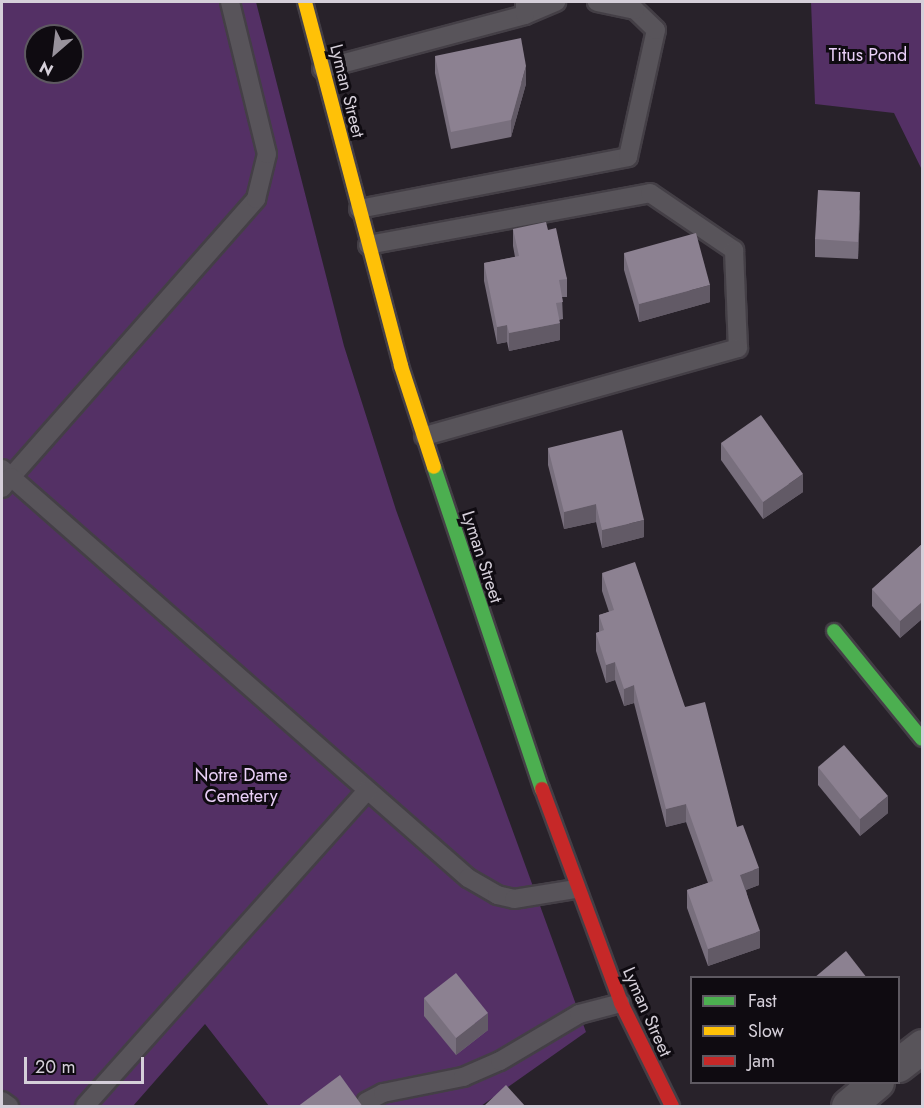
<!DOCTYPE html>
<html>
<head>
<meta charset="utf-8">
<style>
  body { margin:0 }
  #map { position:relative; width:924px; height:1108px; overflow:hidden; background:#28222a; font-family:Jost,sans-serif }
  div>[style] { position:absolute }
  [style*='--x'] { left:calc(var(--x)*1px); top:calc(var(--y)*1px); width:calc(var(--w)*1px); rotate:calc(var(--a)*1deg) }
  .green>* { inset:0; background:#543065 }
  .roads { filter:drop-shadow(2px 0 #443f46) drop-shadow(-2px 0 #443f46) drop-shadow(0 2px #443f46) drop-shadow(0 -2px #443f46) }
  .lane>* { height:18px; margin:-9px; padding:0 9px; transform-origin:9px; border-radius:9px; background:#58545a }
  .street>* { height:33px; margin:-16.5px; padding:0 16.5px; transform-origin:16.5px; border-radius:16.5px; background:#58545a }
  .fast>* { height:14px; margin:-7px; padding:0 7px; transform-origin:7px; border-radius:7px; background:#4caf50 }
  .slow>* { height:14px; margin:-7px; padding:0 7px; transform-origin:7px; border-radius:7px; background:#ffc107 }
  .jam>* { height:14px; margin:-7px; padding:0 7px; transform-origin:7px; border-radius:7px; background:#c62828 }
  .wall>* { inset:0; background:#786f7d }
  .shaded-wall>* { inset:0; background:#625a66 }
  .building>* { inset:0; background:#8c8191 }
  span { translate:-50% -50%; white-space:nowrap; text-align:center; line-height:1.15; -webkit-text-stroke:6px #0f0b11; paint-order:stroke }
  .park-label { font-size:18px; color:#ead0f8 }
  .street-label { font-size:18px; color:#d5cfd9 }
  .frame { position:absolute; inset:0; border:3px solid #d5cfd9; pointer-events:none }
  .legend { position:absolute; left:690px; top:976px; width:210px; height:108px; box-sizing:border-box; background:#0f0b11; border:2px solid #5e5961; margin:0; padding:8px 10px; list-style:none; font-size:18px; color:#d5cfd9 }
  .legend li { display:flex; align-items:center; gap:12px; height:30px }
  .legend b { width:30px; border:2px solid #5e5961 }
  .north { position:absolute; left:24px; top:24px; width:60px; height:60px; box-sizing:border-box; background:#0f0b11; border:2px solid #5e5961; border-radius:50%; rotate:208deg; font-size:16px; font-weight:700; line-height:24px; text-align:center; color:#d5cfd9 }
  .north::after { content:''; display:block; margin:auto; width:21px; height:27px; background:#98929c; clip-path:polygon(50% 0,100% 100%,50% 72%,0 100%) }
  .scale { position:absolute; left:24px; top:1057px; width:120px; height:27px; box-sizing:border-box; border:3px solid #d5cfd9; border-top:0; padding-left:8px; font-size:18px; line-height:21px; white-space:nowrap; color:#d5cfd9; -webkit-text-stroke:4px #0f0b11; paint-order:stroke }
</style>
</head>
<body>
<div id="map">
  <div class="green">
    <i style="clip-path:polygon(evenodd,2px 2px,256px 2px,344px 346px,396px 510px,586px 1032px,481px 1106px,269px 1106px,205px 1024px,133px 1106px,2px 1106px,2px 2px,36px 36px,72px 36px,72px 72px,36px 72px,36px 36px)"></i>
    <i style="clip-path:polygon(811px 2px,922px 2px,922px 170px,894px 113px,815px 104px)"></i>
  </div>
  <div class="roads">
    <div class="lane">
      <i style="--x:525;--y:15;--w:34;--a:-23"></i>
      <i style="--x:322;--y:69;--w:210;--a:-14.9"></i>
      <i style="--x:525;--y:15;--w:13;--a:-90"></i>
      <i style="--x:359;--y:209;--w:274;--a:-10.9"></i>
      <i style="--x:628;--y:157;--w:130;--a:-77.6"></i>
      <i style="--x:656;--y:30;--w:29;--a:-136"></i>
      <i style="--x:635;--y:10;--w:39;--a:-168"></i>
      <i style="--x:368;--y:245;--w:287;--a:-10.4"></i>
      <i style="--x:650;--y:193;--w:102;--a:34.2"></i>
      <i style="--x:734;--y:250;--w:98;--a:87.7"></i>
      <i style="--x:738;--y:348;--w:326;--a:164.3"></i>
      <i style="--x:2;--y:469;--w:12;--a:42"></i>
      <i style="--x:11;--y:477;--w:371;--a:-48.6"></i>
      <i style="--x:256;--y:199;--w:46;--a:-76.3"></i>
      <i style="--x:267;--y:154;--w:156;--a:-103.7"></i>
      <i style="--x:2;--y:488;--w:14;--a:-51"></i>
      <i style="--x:11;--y:477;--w:608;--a:41.27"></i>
      <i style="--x:468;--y:878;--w:34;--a:30"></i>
      <i style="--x:497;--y:895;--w:17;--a:13"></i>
      <i style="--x:514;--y:899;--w:63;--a:-9.2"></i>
      <i style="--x:2;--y:1101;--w:9;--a:36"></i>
      <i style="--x:366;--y:1102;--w:19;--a:-28"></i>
      <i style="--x:383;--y:1093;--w:82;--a:-11.3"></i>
      <i style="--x:463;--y:1077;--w:40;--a:-23.4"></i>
      <i style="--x:500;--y:1061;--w:92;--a:-30.7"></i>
      <i style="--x:579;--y:1014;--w:43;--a:-14.7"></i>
      <i style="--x:85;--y:1106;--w:423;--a:-48.2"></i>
    </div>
    <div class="street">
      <i style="--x:898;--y:1065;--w:31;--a:-38"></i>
      <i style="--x:848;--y:1106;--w:38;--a:-40"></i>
    </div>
    <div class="fast">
      <i style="--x:434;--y:467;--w:340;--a:71.5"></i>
      <i style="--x:834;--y:631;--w:139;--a:50.8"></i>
    </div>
    <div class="slow">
      <i style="--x:305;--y:2;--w:376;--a:75.2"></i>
      <i style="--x:401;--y:366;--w:106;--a:71.9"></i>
    </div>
    <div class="jam">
      <i style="--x:542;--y:789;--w:228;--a:69.7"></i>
      <i style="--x:621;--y:1003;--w:115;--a:63.7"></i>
    </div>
  </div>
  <div class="wall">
    <i style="clip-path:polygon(435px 56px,526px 84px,511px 137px,451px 149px,435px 73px)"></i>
    <i style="clip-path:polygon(860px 210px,858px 259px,815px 257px,815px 239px)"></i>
    <i style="clip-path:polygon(513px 229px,548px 230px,567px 279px,567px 297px,562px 297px,563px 319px,559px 320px,560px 340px,509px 351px,507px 342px,497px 344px,484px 281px,484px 263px,515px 257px,513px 246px)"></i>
    <i style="clip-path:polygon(624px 253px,710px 302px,639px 322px,624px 270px)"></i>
    <i style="clip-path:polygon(721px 443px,803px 492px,763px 519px,721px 460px)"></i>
    <i style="clip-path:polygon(548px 448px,644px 537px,602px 548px,596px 522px,564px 529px,548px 465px)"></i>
    <i style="clip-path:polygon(922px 544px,922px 619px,900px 638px,872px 606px,872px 589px)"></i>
    <i style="clip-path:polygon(602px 573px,685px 707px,737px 827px,759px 885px,746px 890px,760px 948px,708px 966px,687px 908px,687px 890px,708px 883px,686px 822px,666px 827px,634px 703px,624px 706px,615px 680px,606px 683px,596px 651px,596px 633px,599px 632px,599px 615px,609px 612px,602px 591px)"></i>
    <i style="clip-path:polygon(818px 767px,888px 813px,860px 836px,818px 785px)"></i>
    <i style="clip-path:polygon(424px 998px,488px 1030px,456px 1055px,424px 1016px)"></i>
  </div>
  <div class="shaded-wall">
    <i style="clip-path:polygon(526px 66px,526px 84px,511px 137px,511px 120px)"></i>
    <i style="clip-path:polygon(860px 192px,860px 210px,858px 259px,858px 242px)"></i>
    <i style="clip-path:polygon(710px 285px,710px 302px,639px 322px,639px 304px)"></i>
    <i style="clip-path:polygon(560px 323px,560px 340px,509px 351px,509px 333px)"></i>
    <i style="clip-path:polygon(507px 325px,507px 342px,497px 344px,497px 327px)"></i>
    <i style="clip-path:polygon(803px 474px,803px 492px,763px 519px,763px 502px)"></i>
    <i style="clip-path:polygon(596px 504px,596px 522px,564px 529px,564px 512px)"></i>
    <i style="clip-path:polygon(644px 520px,644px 537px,602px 548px,602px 530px)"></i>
    <i style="clip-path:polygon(922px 602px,922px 619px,900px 638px,900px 621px)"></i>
    <i style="clip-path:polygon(615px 662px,615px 680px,606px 683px,606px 665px)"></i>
    <i style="clip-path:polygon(634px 685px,634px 703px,624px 706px,624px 689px)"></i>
    <i style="clip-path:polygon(888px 796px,888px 813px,860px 836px,860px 819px)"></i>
    <i style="clip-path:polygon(686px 804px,686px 822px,666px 827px,666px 809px)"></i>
    <i style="clip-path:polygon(759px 868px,759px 885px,740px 892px,740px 875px)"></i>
    <i style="clip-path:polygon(760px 931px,760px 948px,708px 966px,708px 949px)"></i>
    <i style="clip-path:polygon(488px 1013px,488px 1030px,456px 1055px,456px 1038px)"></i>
  </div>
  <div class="building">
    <i style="clip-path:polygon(521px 38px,526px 66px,511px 120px,451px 132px,435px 56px)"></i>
    <i style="clip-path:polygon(818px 190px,860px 192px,858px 242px,815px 239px)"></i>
    <i style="clip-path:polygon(546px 222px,548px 230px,556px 228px,567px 279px,559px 280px,563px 302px,556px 303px,560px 323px,509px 333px,507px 325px,497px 327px,484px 263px,519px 256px,513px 229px)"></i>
    <i style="clip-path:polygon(696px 233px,710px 285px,639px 304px,624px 253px)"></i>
    <i style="clip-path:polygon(761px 415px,803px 474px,763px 502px,721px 443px)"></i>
    <i style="clip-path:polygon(622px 430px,644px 520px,602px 530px,596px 504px,564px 512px,548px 448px)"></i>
    <i style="clip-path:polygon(922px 544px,922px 602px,900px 621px,872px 589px)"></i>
    <i style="clip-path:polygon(635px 562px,685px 707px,705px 702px,737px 827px,743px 825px,759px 868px,740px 875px,760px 931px,708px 949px,687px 890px,713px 881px,686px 804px,666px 809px,634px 685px,624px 689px,615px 662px,606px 665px,596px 633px,604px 630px,599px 615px,614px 610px,602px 573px)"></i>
    <i style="clip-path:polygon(844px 745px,888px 796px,860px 819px,818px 767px)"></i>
    <i style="clip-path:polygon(846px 951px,867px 978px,814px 978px)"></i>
    <i style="clip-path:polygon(456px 973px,488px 1013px,456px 1038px,424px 998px)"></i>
    <i style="clip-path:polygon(340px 1075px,363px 1107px,297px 1107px)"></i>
    <i style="clip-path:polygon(506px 1085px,526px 1107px,483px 1107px)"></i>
  </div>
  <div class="park-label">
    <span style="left:868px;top:55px">Titus Pond</span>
    <span style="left:241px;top:786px">Notre Dame<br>Cemetery</span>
  </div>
  <div class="street-label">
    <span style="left:347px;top:91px;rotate:76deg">Lyman Street</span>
    <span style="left:482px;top:557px;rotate:72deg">Lyman Street</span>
    <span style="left:647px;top:1012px;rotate:66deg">Lyman Street</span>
  </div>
  <div class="frame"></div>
  <ul class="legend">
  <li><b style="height:8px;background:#4caf50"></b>Fast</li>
  <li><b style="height:8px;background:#ffc107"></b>Slow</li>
  <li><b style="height:8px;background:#c62828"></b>Jam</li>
  </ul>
  <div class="north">N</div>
  <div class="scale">20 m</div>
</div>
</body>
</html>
